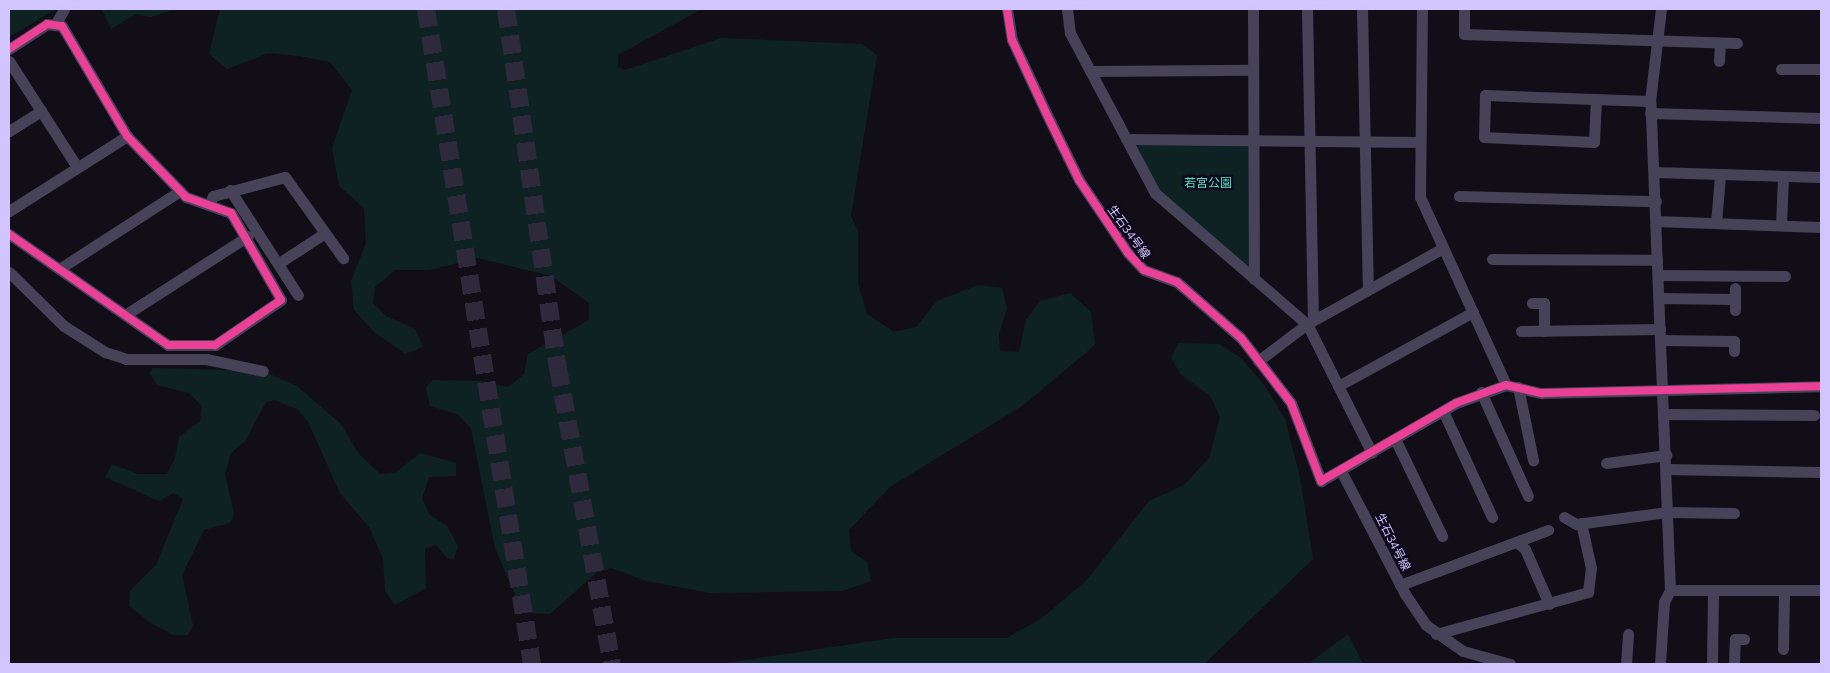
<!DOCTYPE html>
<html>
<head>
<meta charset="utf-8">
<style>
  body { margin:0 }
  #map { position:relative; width:1830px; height:673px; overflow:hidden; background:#110e18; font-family:Mulish,"Noto Sans JP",sans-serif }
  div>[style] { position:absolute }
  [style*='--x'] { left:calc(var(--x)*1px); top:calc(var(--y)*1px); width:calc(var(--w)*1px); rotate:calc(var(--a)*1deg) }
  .green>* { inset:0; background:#0e2224 }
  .primary-tunnel>* { height:18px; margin-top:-9px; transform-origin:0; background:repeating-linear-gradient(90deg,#2e293b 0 18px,transparent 0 27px) }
  .street>* { height:11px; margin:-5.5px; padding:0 5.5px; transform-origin:5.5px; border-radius:5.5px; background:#464359 }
  .cycleway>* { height:8px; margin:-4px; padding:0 4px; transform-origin:4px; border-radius:4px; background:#ea4096 }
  span { translate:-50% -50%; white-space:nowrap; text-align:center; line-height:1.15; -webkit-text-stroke:5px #0f0a1c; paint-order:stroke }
  .park-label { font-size:12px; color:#4fe1c8 }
  .street-label { font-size:12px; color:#d0c5ff }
  .frame { position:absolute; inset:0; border:10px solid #d0c5ff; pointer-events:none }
</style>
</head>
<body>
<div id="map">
  <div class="green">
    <i style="clip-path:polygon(9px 9px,56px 9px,9px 37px)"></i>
    <i style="clip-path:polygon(102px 9px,176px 9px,151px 17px,136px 14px,111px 29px)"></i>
    <i style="clip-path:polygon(220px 9px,711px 9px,700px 10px,618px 55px,618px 67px,625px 70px,721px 38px,862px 44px,877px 55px,851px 216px,858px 231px,858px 284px,867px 314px,894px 332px,916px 327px,937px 301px,978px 285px,1002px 288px,1007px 308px,999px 334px,1000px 351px,1019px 352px,1026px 320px,1040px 301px,1070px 293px,1091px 312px,1095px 345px,1022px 406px,890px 487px,849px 530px,851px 551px,867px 562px,871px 581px,842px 591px,711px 593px,646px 581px,611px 568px,596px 573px,550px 614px,529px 613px,515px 595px,495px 548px,471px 428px,457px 414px,430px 406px,426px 388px,432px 380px,481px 381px,508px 387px,524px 374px,528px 354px,589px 320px,589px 303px,551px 276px,478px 258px,429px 270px,395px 270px,375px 287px,373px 303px,386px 316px,415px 329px,423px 347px,405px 354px,374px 332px,354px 310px,351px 281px,366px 243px,364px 208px,339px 186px,332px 148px,352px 90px,330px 62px,299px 56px,269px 53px,227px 69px,209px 54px)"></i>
    <i style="clip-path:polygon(1142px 140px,1250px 143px,1251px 272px,1160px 193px,1137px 147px)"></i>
    <i style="clip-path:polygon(1179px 343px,1219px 344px,1241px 358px,1265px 386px,1285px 419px,1300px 477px,1313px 559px,1204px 664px,719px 664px,893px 638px,1007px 638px,1042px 618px,1086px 581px,1149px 501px,1184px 485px,1209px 458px,1220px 417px,1210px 396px,1180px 374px,1171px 357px)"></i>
    <i style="clip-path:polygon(153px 368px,263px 371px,297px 386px,341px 424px,359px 454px,380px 474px,395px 473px,420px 453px,456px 463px,456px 476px,429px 477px,422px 498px,430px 515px,447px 526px,458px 546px,454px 559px,447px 558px,436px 545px,425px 549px,426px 588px,395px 605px,385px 591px,383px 559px,369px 527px,340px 493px,308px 422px,297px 409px,274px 400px,266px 402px,245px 441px,231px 453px,225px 474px,234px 514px,230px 523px,204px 530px,182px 575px,193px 625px,188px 635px,173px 635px,151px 623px,129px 606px,130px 591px,156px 565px,183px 499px,174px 493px,159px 501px,105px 477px,112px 464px,138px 474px,167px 474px,175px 458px,179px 437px,200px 421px,202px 406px,189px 393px,157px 385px,149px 373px)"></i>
    <i style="clip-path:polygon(1348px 634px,1363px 664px,1308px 664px)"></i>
  </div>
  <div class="primary-tunnel">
    <i style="--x:426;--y:9;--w:664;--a:80.81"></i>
    <i style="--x:506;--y:9;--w:363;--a:81.8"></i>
    <i style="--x:558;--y:368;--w:301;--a:79.7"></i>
  </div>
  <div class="street">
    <i style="--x:1007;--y:9;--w:31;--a:81"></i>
    <i style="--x:1012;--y:40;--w:89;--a:64.9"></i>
    <i style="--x:1050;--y:121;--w:66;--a:63.8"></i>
    <i style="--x:1079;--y:180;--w:88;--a:56.1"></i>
    <i style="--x:1128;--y:253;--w:23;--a:47"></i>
    <i style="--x:1144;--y:270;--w:35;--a:20"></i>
    <i style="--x:1177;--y:282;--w:85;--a:41.2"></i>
    <i style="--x:1241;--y:338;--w:82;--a:52.4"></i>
    <i style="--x:1291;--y:403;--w:84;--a:69"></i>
    <i style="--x:1321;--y:481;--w:156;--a:-30"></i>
    <i style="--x:1456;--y:403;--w:53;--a:-19.8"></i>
    <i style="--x:1506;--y:385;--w:37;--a:13"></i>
    <i style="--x:1542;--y:393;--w:279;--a:-1.4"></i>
    <i style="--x:1067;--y:9;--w:24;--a:83"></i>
    <i style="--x:1070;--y:33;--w:181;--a:62"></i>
    <i style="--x:1155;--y:193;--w:201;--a:40.8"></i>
    <i style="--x:1307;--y:324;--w:144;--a:63.3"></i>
    <i style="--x:1253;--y:9;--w:270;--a:89.8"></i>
    <i style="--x:1307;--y:9;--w:311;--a:88.9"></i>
    <i style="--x:1362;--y:9;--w:281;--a:88.8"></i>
    <i style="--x:1422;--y:9;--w:188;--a:90.6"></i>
    <i style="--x:1420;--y:197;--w:207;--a:65.4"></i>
    <i style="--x:1464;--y:9;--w:25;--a:90"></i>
    <i style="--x:1464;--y:34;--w:273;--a:1.9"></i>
    <i style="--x:56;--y:23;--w:16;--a:-60"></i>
    <i style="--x:9;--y:49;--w:45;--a:-33.3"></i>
    <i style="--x:47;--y:24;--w:15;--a:8"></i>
    <i style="--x:62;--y:26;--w:128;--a:59.4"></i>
    <i style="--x:127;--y:136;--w:85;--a:46"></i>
    <i style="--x:186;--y:197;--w:48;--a:19.6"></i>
    <i style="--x:231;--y:213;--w:100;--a:60.1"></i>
    <i style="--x:281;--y:300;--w:80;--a:145.7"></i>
    <i style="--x:215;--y:345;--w:47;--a:180"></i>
    <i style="--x:168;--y:345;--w:194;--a:-145.1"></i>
    <i style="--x:9;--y:61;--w:126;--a:57.3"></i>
    <i style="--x:1719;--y:61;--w:18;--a:-87"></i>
    <i style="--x:1781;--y:69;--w:40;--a:0"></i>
    <i style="--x:1090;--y:71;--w:163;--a:-0.4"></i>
    <i style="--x:1596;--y:99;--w:43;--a:92.7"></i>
    <i style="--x:1594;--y:142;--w:110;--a:-177.4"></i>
    <i style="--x:1484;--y:137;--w:42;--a:-88.6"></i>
    <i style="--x:1485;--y:95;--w:165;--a:2.1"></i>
    <i style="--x:1650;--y:113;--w:171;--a:1.7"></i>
    <i style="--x:9;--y:131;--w:38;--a:-32"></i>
    <i style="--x:1126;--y:139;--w:291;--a:0.6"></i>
    <i style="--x:1654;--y:172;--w:167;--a:1.7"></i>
    <i style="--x:230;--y:190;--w:125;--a:57.1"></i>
    <i style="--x:1459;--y:196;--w:197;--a:1.5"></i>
    <i style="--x:209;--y:205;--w:10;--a:-66"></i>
    <i style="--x:213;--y:196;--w:74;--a:-14.8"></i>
    <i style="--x:285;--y:177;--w:100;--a:54.4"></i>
    <i style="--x:9;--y:211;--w:140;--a:-32.4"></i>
    <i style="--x:1656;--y:221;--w:165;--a:2.1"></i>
    <i style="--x:1716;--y:223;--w:48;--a:-85.2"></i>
    <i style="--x:1781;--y:225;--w:48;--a:-87.6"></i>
    <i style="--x:1492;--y:259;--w:165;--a:0.3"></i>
    <i style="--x:279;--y:263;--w:55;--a:-33.1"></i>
    <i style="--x:59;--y:269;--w:144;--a:-32.8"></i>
    <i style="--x:9;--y:272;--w:77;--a:44.5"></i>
    <i style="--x:64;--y:326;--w:49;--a:32.4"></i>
    <i style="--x:105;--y:352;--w:22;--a:18"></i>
    <i style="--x:126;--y:359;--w:80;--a:0"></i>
    <i style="--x:206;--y:359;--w:58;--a:11.9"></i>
    <i style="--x:1658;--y:275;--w:127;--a:0.5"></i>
    <i style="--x:1659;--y:298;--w:76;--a:0.8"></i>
    <i style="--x:1532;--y:303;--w:12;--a:0"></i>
    <i style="--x:1544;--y:303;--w:28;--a:90"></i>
    <i style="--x:1735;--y:310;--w:22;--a:-90"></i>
    <i style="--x:125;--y:315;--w:146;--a:-32.7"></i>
    <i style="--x:1521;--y:331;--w:139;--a:-0.8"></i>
    <i style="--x:1661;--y:340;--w:73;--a:0.8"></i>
    <i style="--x:1734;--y:341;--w:10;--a:90"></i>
    <i style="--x:1258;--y:361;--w:61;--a:-37.1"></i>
    <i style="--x:1307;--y:324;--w:156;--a:-29.2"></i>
    <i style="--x:1338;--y:386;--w:154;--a:-28.7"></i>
    <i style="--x:1518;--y:387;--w:75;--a:78.4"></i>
    <i style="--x:1481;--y:392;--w:114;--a:65.7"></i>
    <i style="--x:1443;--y:411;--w:117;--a:65.2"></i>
    <i style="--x:1664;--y:414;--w:150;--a:0.4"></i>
    <i style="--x:1395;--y:439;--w:108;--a:64.1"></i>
    <i style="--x:1606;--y:463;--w:61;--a:-7.6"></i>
    <i style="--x:1666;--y:469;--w:155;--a:1.1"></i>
    <i style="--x:1341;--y:471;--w:139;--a:62.5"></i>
    <i style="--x:1405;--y:594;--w:37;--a:56"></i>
    <i style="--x:1426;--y:625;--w:45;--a:35.1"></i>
    <i style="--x:1463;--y:651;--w:49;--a:15.5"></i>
    <i style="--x:1564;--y:517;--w:14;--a:30"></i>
    <i style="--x:1576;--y:524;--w:92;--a:-7.5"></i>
    <i style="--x:1667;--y:512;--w:67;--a:0.9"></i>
    <i style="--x:1518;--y:543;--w:9;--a:41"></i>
    <i style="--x:1525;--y:549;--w:60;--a:66.4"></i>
    <i style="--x:1400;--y:585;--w:158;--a:-20.4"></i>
    <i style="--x:1670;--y:590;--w:151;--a:0"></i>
    <i style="--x:1436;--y:634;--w:158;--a:-15.4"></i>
    <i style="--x:1588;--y:592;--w:24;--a:-83"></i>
    <i style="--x:1591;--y:568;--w:46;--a:-102.5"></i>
    <i style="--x:1783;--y:649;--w:59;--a:-89"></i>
    <i style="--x:1626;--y:664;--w:30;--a:-86"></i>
    <i style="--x:1660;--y:664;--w:62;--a:-86.3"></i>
    <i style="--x:1664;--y:602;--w:13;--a:-63"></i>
    <i style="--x:1670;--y:590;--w:489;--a:-92.3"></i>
    <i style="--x:1650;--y:101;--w:93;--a:-83.2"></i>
    <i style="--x:1712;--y:664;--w:74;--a:-89.2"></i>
    <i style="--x:1734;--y:664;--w:25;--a:-88"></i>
    <i style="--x:1735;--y:639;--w:9;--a:0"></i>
  </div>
  <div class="cycleway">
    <i style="--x:1007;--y:9;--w:31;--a:81"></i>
    <i style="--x:1012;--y:40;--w:89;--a:64.9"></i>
    <i style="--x:1050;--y:121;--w:66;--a:63.8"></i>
    <i style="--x:1079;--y:180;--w:88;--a:56.1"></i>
    <i style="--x:1128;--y:253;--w:23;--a:47"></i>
    <i style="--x:1144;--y:270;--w:35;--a:20"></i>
    <i style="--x:1177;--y:282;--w:85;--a:41.2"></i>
    <i style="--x:1241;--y:338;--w:82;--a:52.4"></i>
    <i style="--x:1291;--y:403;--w:84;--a:69"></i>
    <i style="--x:1321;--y:481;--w:156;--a:-30"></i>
    <i style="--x:1456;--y:403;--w:53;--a:-19.8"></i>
    <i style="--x:1506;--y:385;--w:37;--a:13"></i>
    <i style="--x:1542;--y:393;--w:279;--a:-1.4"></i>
    <i style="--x:9;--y:49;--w:45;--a:-33.3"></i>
    <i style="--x:47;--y:24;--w:15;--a:8"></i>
    <i style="--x:62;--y:26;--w:128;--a:59.4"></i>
    <i style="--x:127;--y:136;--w:85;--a:46"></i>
    <i style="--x:186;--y:197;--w:48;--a:19.6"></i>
    <i style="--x:231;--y:213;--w:100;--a:60.1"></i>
    <i style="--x:281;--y:300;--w:80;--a:145.7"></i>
    <i style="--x:215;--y:345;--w:47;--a:180"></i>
    <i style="--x:168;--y:345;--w:194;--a:-145.1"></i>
  </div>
  <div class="park-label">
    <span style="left:1208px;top:183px">若宮公園</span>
  </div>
  <div class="street-label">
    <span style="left:1129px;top:232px;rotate:54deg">生石34号線</span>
    <span style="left:1393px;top:542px;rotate:63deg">生石34号線</span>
  </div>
  <div class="frame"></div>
</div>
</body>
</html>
